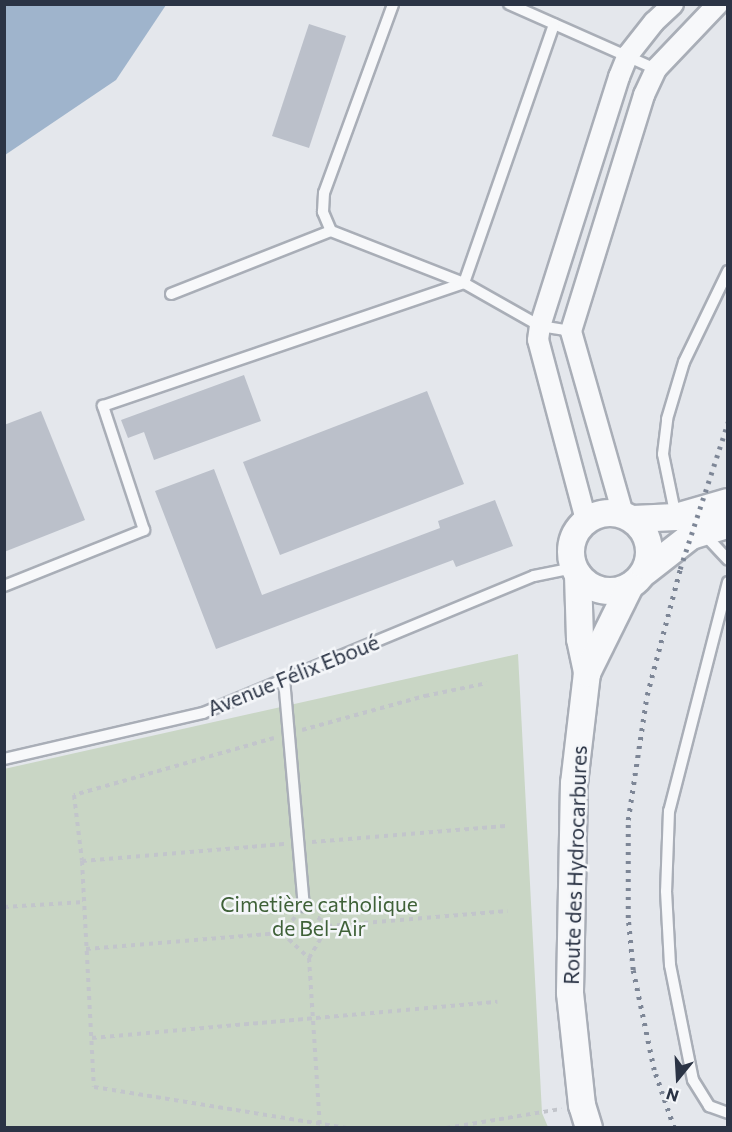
<!DOCTYPE html>
<html>
<head>
<meta charset="utf-8">
<style>
  body { margin:0 }
  #map { position:relative; width:732px; height:1132px; overflow:hidden; background:#e4e7ec; font-family:Commissioner,sans-serif }
  div>[style] { position:absolute }
  [style*='--x'] { left:calc(var(--x)*1px); top:calc(var(--y)*1px); width:calc(var(--w)*1px); rotate:calc(var(--a)*1deg) }
  .green>* { inset:0; background:#c9d6c5 }
  .water>* { inset:0; background:#9fb4cc }
  .building>* { inset:0; background:#bbc0ca }
  .path>* { height:4px; margin-top:-2px; transform-origin:0; background:repeating-linear-gradient(90deg,#c2c5cb 0 4.5px,transparent 0 9px) }
  .roads { filter:drop-shadow(2px 0 #a9aeb7) drop-shadow(-2px 0 #a9aeb7) drop-shadow(0 2px #a9aeb7) drop-shadow(0 -2px #a9aeb7) }
  .service>* { height:10px; margin:-5px; padding:0 5px; transform-origin:5px; border-radius:5px; background:#f7f8fa }
  .minor>* { height:20px; margin:-10px; padding:0 10px; transform-origin:10px; border-radius:10px; background:#f7f8fa }
  .tertiary>* { height:26px; margin:-13px; padding:0 13px; transform-origin:13px; border-radius:13px; background:#f7f8fa }
  .tertiary>.ring { margin:-13px; padding:0; box-sizing:content-box; background:none; border:26px solid #f7f8fa; border-radius:50% }
  .rail>* { height:4.5px; margin-top:-2.25px; transform-origin:0; background:repeating-linear-gradient(90deg,#7d8696 0 3px,transparent 0 9px) }
  span { translate:-50% -50%; white-space:nowrap; text-align:center; line-height:1.15; -webkit-text-stroke:5px #f4f6f9; paint-order:stroke }
  .street-label { font-size:21px; color:#2b3445 }
  .park-label { font-size:21px; color:#3f6138 }
  .frame { position:absolute; inset:0; border:6px solid #2b3445; pointer-events:none }
  .north { position:absolute; left:648px; top:1048px; width:60px; height:60px; -webkit-text-stroke:4px #f4f6f9; paint-order:stroke; rotate:198deg; font-size:16px; font-weight:700; line-height:24px; text-align:center; color:#2b3445 }
  .north::after { content:''; display:block; margin:auto; width:21px; height:27px; background:#2b3445; clip-path:polygon(50% 0,100% 100%,50% 72%,0 100%) }
</style>
</head>
<body>
<div id="map">
  <div class="green">
    <i style="clip-path:polygon(518px 654px,542px 1113px,548px 1127px,5px 1127px,4px 769px)"></i>
  </div>
  <div class="water">
    <i style="clip-path:polygon(5px 4px,166px 4px,166px 5px,116px 80px,5px 155px)"></i>
  </div>
  <div class="building">
    <i style="clip-path:polygon(309px 24px,346px 36px,309px 148px,272px 136px)"></i>
    <i style="clip-path:polygon(244px 375px,261px 421px,154px 460px,144px 432px,128px 438px,121px 420px)"></i>
    <i style="clip-path:polygon(427px 391px,464px 484px,280px 555px,243px 462px)"></i>
    <i style="clip-path:polygon(41px 411px,85px 520px,4px 552px,4px 425px)"></i>
    <i style="clip-path:polygon(214px 469px,262px 595px,440px 528px,438px 521px,495px 500px,513px 546px,456px 567px,453px 560px,216px 649px,155px 491px)"></i>
  </div>
  <div class="path">
    <i style="--x:302;--y:730;--w:128;--a:-15.5"></i>
    <i style="--x:425;--y:696;--w:63;--a:-11.8"></i>
    <i style="--x:274;--y:738;--w:208;--a:164.1"></i>
    <i style="--x:74;--y:795;--w:66;--a:83.1"></i>
    <i style="--x:82;--y:861;--w:226;--a:87"></i>
    <i style="--x:94;--y:1087;--w:256;--a:9.2"></i>
    <i style="--x:312;--y:842;--w:197;--a:-4.7"></i>
    <i style="--x:82;--y:861;--w:205;--a:-4.8"></i>
    <i style="--x:4;--y:907;--w:80;--a:-3.6"></i>
    <i style="--x:295;--y:917;--w:21;--a:129"></i>
    <i style="--x:282;--y:933;--w:37;--a:43"></i>
    <i style="--x:309;--y:958;--w:170;--a:86.3"></i>
    <i style="--x:328;--y:926;--w:180;--a:-4.8"></i>
    <i style="--x:86;--y:949;--w:197;--a:-4.7"></i>
    <i style="--x:309;--y:958;--w:37;--a:-59"></i>
    <i style="--x:328;--y:926;--w:17;--a:-140"></i>
    <i style="--x:92;--y:1038;--w:407;--a:-5.1"></i>
    <i style="--x:446;--y:1128;--w:117;--a:-9.4"></i>
  </div>
  <div class="roads">
    <div class="service">
      <i style="--x:509;--y:4;--w:161;--a:23.9"></i>
      <i style="--x:331;--y:231;--w:21;--a:-113"></i>
      <i style="--x:323;--y:212;--w:19;--a:-87"></i>
      <i style="--x:324;--y:193;--w:201;--a:-69.9"></i>
      <i style="--x:464;--y:283;--w:274;--a:-70.8"></i>
      <i style="--x:171;--y:294;--w:172;--a:-21.5"></i>
      <i style="--x:331;--y:231;--w:143;--a:21.4"></i>
      <i style="--x:464;--y:283;--w:87;--a:29.5"></i>
      <i style="--x:540;--y:326;--w:31;--a:9"></i>
      <i style="--x:676;--y:517;--w:64;--a:-101.7"></i>
      <i style="--x:663;--y:454;--w:35;--a:-83"></i>
      <i style="--x:667;--y:419;--w:59;--a:-73.4"></i>
      <i style="--x:684;--y:362;--w:101;--a:-64.2"></i>
      <i style="--x:704;--y:534;--w:35;--a:47"></i>
      <i style="--x:728;--y:582;--w:236;--a:104.4"></i>
      <i style="--x:669;--y:811;--w:80;--a:92.1"></i>
      <i style="--x:666;--y:891;--w:74;--a:86.9"></i>
      <i style="--x:670;--y:965;--w:117;--a:78.7"></i>
      <i style="--x:693;--y:1080;--w:31;--a:58"></i>
      <i style="--x:709;--y:1106;--w:20;--a:20"></i>
      <i style="--x:4;--y:586;--w:151;--a:-21.8"></i>
      <i style="--x:144;--y:530;--w:131;--a:-108.3"></i>
      <i style="--x:103;--y:406;--w:381;--a:-18.8"></i>
      <i style="--x:284;--y:679;--w:228;--a:85"></i>
      <i style="--x:4;--y:759;--w:204;--a:-13"></i>
      <i style="--x:203;--y:713;--w:358;--a:-22.5"></i>
      <i style="--x:534;--y:576;--w:41;--a:-11.3"></i>
    </div>
    <div class="minor">
      <i style="--x:623;--y:514;--w:190;--a:-105.9"></i>
      <i style="--x:571;--y:331;--w:247;--a:-72.8"></i>
      <i style="--x:644;--y:95;--w:29;--a:-65"></i>
      <i style="--x:656;--y:69;--w:90;--a:-46.4"></i>
      <i style="--x:586;--y:520;--w:186;--a:-104.9"></i>
      <i style="--x:538;--y:340;--w:14;--a:-82"></i>
      <i style="--x:540;--y:326;--w:261;--a:-72.4"></i>
      <i style="--x:619;--y:77;--w:24;--a:-68"></i>
      <i style="--x:628;--y:55;--w:42;--a:-51.8"></i>
      <i style="--x:654;--y:22;--w:26;--a:-43"></i>
    </div>
    <div class="tertiary">
      <i class="ring" style="left:571px;top:513px;width:52px;height:52px"></i>
      <i style="--x:633;--y:519;--w:43;--a:-2.7"></i>
      <i style="--x:676;--y:517;--w:54;--a:-16.1"></i>
      <i style="--x:645;--y:572;--w:58;--a:-38"></i>
      <i style="--x:691;--y:536;--w:39;--a:-17"></i>
      <i style="--x:578;--y:575;--w:64;--a:88.2"></i>
      <i style="--x:580;--y:639;--w:35;--a:78"></i>
      <i style="--x:587;--y:673;--w:111;--a:96.7"></i>
      <i style="--x:574;--y:783;--w:210;--a:91.1"></i>
      <i style="--x:570;--y:993;--w:113;--a:83.9"></i>
      <i style="--x:582;--y:1105;--w:24;--a:73"></i>
      <i style="--x:587;--y:673;--w:97;--a:-63.7"></i>
    </div>
  </div>
  <div class="rail">
    <i style="--x:674;--y:1128;--w:61;--a:-109"></i>
    <i style="--x:654;--y:1070;--w:102;--a:-101.9"></i>
    <i style="--x:633;--y:970;--w:52;--a:-95.5"></i>
    <i style="--x:628;--y:918;--w:98;--a:-90"></i>
    <i style="--x:628;--y:820;--w:126;--a:-81.4"></i>
    <i style="--x:647;--y:695;--w:130;--a:-75.3"></i>
    <i style="--x:680;--y:569;--w:155;--a:-71.9"></i>
  </div>
  <div class="street-label">
    <span style="left:293px;top:675px;rotate:-22deg">Avenue Félix Eboué</span>
    <span style="left:575px;top:865px;rotate:-88deg">Route des Hydrocarbures</span>
  </div>
  <div class="park-label">
    <span style="left:319px;top:916px">Cimetière catholique<br>de Bel-Air</span>
  </div>
  <div class="frame"></div>
  <div class="north">N</div>
</div>
</body>
</html>
